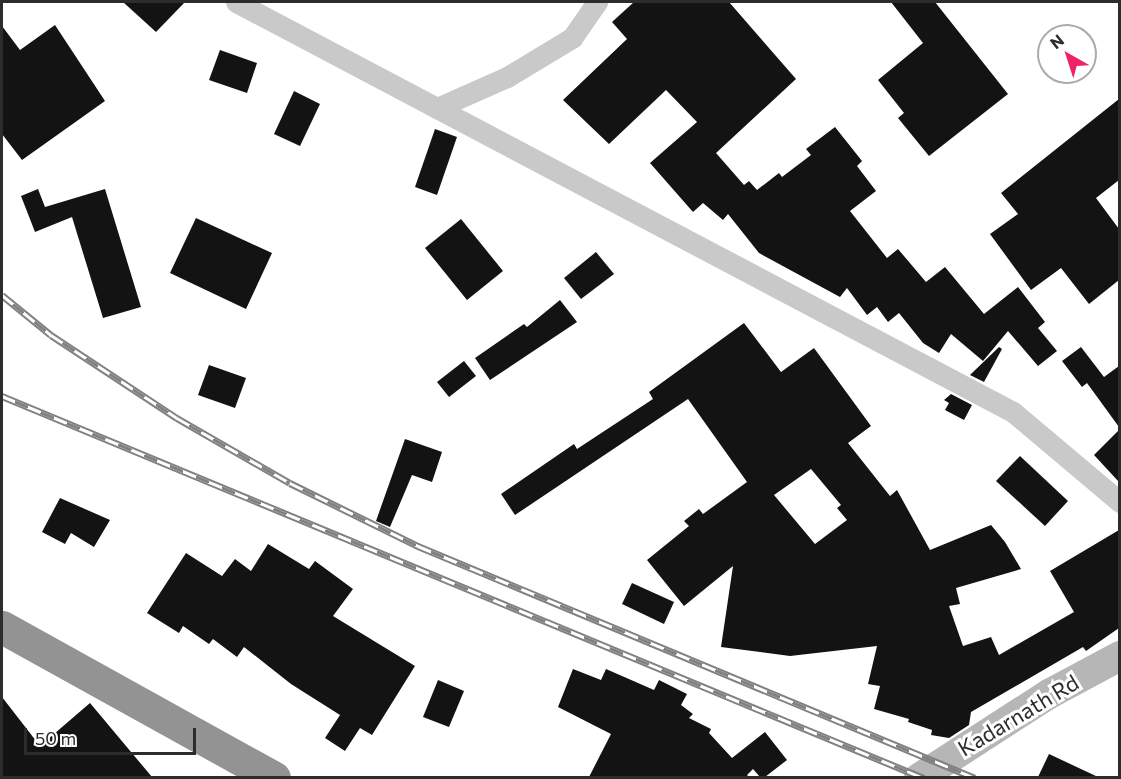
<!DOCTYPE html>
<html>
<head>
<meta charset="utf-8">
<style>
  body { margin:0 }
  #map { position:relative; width:1121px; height:779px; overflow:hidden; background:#fff; font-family:Commissioner,sans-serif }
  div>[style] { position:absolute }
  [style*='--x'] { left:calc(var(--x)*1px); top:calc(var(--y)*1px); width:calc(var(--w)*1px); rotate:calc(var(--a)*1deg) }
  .building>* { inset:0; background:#131313 }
  .street>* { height:21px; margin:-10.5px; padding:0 10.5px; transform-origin:10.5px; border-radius:10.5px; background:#c9c9c9 }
  .secondary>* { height:30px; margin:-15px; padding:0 15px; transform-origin:15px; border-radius:15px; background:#b6b6b6 }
  .highway>* { height:33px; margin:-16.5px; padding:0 16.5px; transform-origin:16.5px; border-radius:16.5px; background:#939393 }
  .rail>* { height:7px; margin-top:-3.5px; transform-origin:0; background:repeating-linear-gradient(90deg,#fff 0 14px,#818181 0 28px); box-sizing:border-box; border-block:2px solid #818181 }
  span { translate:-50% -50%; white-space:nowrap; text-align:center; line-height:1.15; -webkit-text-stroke:6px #fff; paint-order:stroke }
  .street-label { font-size:22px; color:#2c2c2c }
  .frame { position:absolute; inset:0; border:3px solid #2c2c2c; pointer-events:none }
  .north { position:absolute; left:1037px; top:24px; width:60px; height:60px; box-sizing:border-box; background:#fff; border:2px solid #ababab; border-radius:50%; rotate:321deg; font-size:16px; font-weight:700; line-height:24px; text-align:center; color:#2c2c2c }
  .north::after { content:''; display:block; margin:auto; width:21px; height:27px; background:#ef216a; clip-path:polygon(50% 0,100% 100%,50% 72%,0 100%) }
  .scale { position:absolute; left:24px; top:728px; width:172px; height:27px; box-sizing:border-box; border:3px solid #2c2c2c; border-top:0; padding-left:8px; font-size:18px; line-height:21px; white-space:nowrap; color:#2c2c2c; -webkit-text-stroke:4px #fff; paint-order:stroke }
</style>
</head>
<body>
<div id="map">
  <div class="building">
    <i style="clip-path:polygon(123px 2px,185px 2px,156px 32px)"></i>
    <i style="clip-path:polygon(634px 2px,729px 2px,796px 79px,716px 153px,744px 185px,749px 181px,757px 190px,779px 173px,782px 177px,811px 155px,806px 149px,835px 127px,862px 161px,857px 166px,876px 191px,850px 211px,887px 258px,898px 249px,926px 282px,945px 267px,984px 314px,1018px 287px,1045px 322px,1038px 328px,1057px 351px,1038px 366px,1008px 331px,983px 361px,951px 334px,939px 353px,923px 343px,899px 313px,888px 322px,877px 307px,867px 315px,847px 288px,840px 297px,759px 253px,728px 214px,723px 220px,703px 203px,693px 212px,650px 163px,697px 122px,666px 90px,609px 144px,563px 100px,627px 39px,612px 22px)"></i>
    <i style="clip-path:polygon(891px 2px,935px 2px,1008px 94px,929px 156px,898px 118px,904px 113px,878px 80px,923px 43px)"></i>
    <i style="clip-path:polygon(55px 25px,105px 101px,22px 160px,2px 134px,2px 26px,20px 50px)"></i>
    <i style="clip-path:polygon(220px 50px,257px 63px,247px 93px,209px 80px)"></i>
    <i style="clip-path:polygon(294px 91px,320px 104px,300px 146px,274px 134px)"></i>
    <i style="clip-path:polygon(1119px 99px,1119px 180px,1096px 198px,1119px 229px,1119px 280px,1089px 304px,1061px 268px,1031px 290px,990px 234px,1018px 214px,1001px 193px)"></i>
    <i style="clip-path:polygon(435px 129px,457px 137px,437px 195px,415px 187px)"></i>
    <i style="clip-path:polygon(38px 189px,45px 207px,105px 189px,141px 307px,103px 318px,72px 217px,35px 232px,21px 196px)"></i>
    <i style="clip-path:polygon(196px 218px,272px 253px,246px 309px,170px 273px)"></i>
    <i style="clip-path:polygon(461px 219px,503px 271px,467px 300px,425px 248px)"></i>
    <i style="clip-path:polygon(596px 252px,614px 274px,581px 299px,564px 278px)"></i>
    <i style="clip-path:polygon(560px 300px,577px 322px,490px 380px,475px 358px,524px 324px,527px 327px)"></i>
    <i style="clip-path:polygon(evenodd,744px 323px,781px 372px,814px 348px,871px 426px,848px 443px,890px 496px,897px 490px,930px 550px,991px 525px,1005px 542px,1021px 569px,956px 588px,960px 604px,949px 606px,963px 646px,991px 637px,999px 655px,1074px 612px,1050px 571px,1119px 530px,1119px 628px,1086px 651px,1083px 647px,971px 712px,969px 725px,949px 738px,931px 735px,932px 730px,908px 722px,909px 719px,874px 709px,880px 686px,868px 684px,877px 646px,790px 656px,721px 647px,733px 566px,684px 606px,647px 560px,689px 526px,684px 521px,699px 509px,703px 514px,747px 482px,688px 399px,515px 515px,501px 494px,574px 444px,577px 449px,653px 399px,649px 392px,744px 323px,811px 469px,841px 505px,837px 508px,847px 520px,815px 544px,774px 495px,811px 469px)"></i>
    <i style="clip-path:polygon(999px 347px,1002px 349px,984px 382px,970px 375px)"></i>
    <i style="clip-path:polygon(1081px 347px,1104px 377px,1119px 366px,1119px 427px,1087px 383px,1082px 387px,1062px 361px)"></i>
    <i style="clip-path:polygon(464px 361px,476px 376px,449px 397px,437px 382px)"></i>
    <i style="clip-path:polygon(209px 365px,246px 378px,235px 408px,198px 395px)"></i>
    <i style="clip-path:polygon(951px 394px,972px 405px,964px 420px,945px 410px,949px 403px,944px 400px)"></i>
    <i style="clip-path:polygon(1119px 430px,1119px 482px,1094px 455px)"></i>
    <i style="clip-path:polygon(405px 439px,442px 452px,432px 482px,412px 475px,390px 527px,376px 521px)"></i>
    <i style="clip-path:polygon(1020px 456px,1068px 501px,1045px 526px,996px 481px)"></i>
    <i style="clip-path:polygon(60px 498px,110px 520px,94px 547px,71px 533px,65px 544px,42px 532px)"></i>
    <i style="clip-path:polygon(268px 544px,309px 569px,315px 561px,353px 589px,333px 616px,415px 666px,372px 735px,360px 728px,345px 751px,325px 738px,340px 715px,291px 684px,244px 647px,237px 657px,213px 639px,209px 644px,183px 626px,179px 633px,147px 613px,186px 553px,222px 576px,235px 559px,251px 571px)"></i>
    <i style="clip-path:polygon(632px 583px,674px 602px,664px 624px,622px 604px)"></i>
    <i style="clip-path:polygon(573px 669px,601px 680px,606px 669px,654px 690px,659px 680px,687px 694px,681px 705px,693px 714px,689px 718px,711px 729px,709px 733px,732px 758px,765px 732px,787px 760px,765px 777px,760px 777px,753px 769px,747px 775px,749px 777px,589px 777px,611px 734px,558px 707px)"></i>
    <i style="clip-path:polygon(438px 680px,464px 691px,449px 727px,423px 717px)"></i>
    <i style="clip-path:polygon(2px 697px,40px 746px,90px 703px,152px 777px,2px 777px)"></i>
    <i style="clip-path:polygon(1049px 754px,1098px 777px,1038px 777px)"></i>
  </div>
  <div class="street">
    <i style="--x:236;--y:2;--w:879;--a:27.82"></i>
    <i style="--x:1013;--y:412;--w:140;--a:40.1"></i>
    <i style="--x:437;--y:108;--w:77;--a:-23.9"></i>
    <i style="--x:507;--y:77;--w:76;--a:-31"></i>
    <i style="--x:572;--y:38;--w:44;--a:-55.2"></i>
  </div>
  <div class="secondary">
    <i style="--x:919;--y:778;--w:155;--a:-32.9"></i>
    <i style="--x:1049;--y:694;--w:81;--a:-28.2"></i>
  </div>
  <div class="highway">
    <i style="--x:2;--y:627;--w:311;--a:29"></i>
  </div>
  <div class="rail">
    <i style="--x:2;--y:295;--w:63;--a:39.2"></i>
    <i style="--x:51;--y:335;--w:151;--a:33.4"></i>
    <i style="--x:177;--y:418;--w:130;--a:29.9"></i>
    <i style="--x:290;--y:483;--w:143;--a:26.2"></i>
    <i style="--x:418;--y:546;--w:603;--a:22.61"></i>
    <i style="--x:2;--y:396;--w:998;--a:22.51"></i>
  </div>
  <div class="street-label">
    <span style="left:1018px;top:715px;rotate:-31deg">Kadarnath Rd</span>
  </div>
  <div class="frame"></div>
  <div class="north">N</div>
  <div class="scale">50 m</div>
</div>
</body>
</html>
